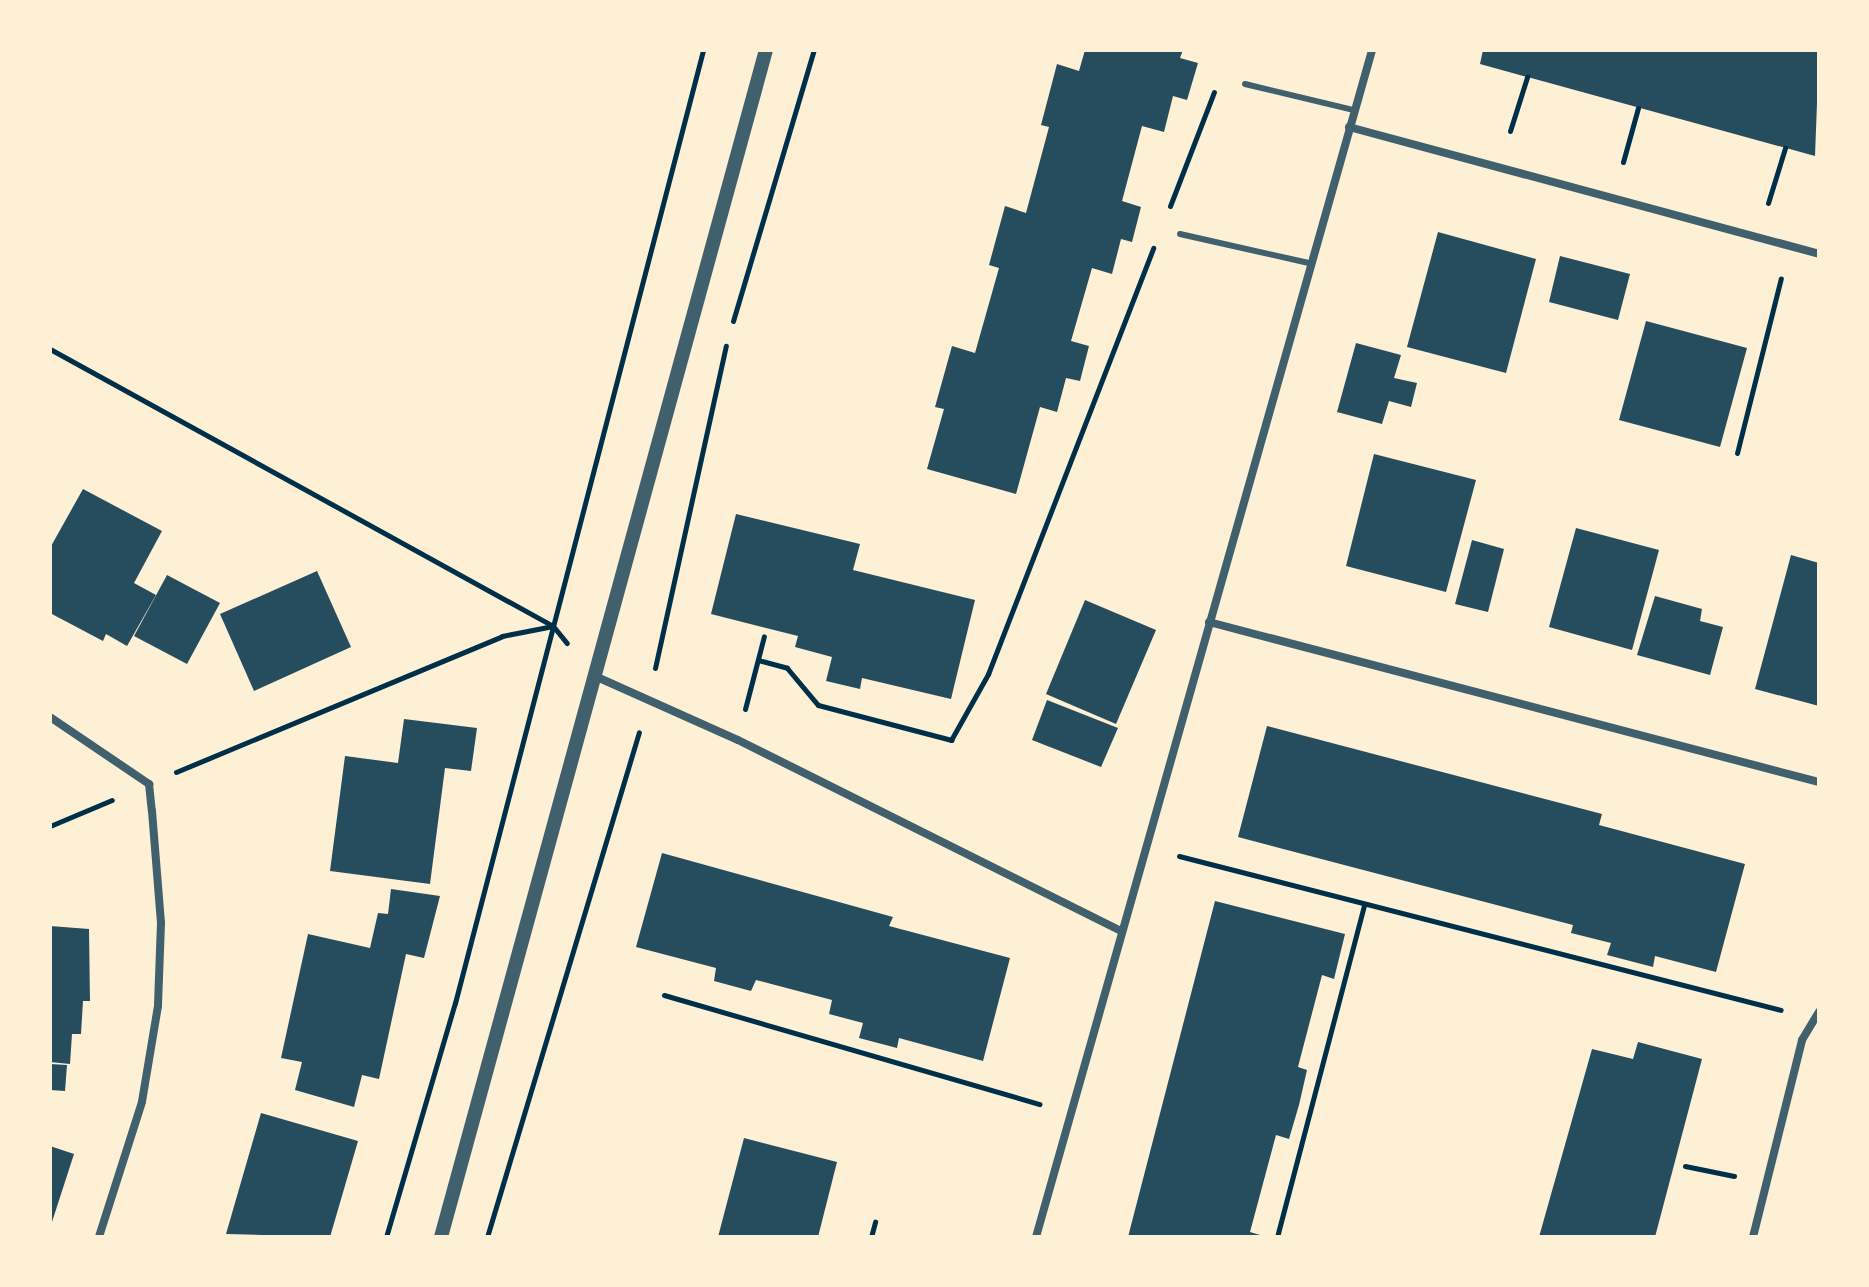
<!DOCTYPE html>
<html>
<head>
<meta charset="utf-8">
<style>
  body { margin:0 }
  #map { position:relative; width:1869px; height:1287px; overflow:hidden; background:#fdf0d5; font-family:"DM Sans",sans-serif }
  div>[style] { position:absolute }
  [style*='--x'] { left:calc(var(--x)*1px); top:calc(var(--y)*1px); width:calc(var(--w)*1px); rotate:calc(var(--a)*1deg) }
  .building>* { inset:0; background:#264d5e }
  .path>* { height:5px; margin:-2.5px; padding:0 2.5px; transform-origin:2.5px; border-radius:2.5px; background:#003049 }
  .service>* { height:6px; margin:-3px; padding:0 3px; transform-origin:3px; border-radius:3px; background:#3f606c }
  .minor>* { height:8px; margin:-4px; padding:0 4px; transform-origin:4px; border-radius:4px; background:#3f606c }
  .tertiary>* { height:14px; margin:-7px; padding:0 7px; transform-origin:7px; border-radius:7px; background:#3f606c }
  span { translate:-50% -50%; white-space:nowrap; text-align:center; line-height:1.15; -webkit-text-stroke:6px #fdf0d5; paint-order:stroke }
  .frame { position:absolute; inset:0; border:52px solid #fdf0d5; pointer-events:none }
</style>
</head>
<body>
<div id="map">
  <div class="building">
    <i style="clip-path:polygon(1085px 50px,1183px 50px,1180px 58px,1198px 63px,1187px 100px,1173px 96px,1164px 132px,1142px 126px,1122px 201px,1141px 207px,1132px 242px,1121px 239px,1112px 274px,1092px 268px,1071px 341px,1089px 346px,1080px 381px,1066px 378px,1057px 412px,1040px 407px,1016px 494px,927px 469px,944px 409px,935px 407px,952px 346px,975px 353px,999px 268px,989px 265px,1005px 206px,1026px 213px,1049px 127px,1041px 125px,1057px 64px,1079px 71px)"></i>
    <i style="clip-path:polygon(1483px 50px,1819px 50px,1815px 156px,1480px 64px)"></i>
    <i style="clip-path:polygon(1438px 232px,1536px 259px,1506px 373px,1407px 347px)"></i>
    <i style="clip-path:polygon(1560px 256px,1630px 274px,1618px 320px,1549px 302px)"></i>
    <i style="clip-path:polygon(1646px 321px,1747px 348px,1720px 447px,1619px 420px)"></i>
    <i style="clip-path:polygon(1356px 343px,1401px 355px,1394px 378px,1417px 383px,1411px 407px,1389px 401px,1382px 424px,1337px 412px)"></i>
    <i style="clip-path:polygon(1374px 454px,1476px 480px,1446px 592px,1346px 566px)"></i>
    <i style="clip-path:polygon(83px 489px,162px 531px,134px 583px,156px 595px,127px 646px,106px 634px,103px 641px,50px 613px,50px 548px)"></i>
    <i style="clip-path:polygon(736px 514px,860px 544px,853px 570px,975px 600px,951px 699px,862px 678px,860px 689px,826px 681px,832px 657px,795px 647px,798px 636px,711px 614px)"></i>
    <i style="clip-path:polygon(1576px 528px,1659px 550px,1632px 650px,1549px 627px)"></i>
    <i style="clip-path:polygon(1472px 540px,1504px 549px,1488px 612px,1455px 604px)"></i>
    <i style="clip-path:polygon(1791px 555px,1819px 563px,1819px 706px,1755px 689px)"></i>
    <i style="clip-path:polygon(317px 571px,351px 647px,254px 691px,220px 614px)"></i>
    <i style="clip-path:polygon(167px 575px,220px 603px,187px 664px,134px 636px)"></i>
    <i style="clip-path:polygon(1655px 596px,1702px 609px,1700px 621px,1723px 627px,1710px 675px,1637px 655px)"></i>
    <i style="clip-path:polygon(1085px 600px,1156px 630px,1116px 724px,1046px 694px)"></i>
    <i style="clip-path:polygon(1047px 700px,1118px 728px,1101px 767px,1032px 740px)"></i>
    <i style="clip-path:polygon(404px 719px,477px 728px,471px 771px,445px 768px,430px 884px,330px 871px,345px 756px,398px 763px)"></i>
    <i style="clip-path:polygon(1267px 726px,1602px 814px,1599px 825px,1745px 864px,1716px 972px,1655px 956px,1653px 967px,1607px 955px,1611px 943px,1571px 933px,1573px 925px,1238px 837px)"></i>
    <i style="clip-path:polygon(662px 853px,893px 917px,889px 926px,1010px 958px,983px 1061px,899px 1038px,897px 1048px,859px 1038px,863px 1023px,829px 1014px,832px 1000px,756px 980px,751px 991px,714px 981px,716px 968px,636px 947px)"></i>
    <i style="clip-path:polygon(391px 889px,440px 896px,424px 958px,406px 954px,379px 1079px,362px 1075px,354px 1107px,295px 1090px,302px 1062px,281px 1058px,308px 934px,370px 948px,378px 913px,388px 914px)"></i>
    <i style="clip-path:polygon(1215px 901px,1345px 934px,1334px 979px,1322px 975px,1298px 1067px,1307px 1070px,1299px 1105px,1289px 1139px,1276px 1135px,1250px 1232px,1267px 1237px,1128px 1237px)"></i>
    <i style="clip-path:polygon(50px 926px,89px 929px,90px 1001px,83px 1001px,81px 1034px,72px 1034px,70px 1064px,50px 1062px)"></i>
    <i style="clip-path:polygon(1638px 1042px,1702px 1059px,1655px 1237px,1539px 1237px,1592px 1049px,1633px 1059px)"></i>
    <i style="clip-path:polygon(50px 1064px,67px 1065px,65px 1091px,50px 1090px)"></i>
    <i style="clip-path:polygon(261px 1113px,358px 1141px,330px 1237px,226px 1234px)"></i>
    <i style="clip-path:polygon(744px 1138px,837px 1162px,818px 1237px,718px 1237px)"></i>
    <i style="clip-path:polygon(50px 1146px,74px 1154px,51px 1225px,50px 1225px)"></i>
  </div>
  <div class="path">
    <i style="--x:1510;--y:131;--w:57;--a:-72.5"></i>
    <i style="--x:1623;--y:162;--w:56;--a:-74.5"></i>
    <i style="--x:1768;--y:203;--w:58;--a:-72.8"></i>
    <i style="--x:1170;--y:206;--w:122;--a:-68.9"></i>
    <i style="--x:733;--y:321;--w:283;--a:-73.4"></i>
    <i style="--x:50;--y:349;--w:574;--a:28.84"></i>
    <i style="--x:553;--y:626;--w:22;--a:51"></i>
    <i style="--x:1737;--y:453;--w:180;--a:-75.9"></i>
    <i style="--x:758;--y:660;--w:30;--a:15"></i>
    <i style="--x:787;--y:668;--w:48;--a:50"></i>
    <i style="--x:818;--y:705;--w:138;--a:14.7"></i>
    <i style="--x:951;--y:740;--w:76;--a:-60.7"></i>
    <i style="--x:988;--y:674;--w:457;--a:-68.8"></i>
    <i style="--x:655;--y:668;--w:330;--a:-77.6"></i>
    <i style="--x:745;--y:709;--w:75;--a:-75.4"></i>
    <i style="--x:176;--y:772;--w:353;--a:-22.6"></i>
    <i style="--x:502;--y:636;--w:52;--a:-11.1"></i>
    <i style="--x:50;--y:826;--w:67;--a:-22.8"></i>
    <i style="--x:1179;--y:856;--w:621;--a:14.35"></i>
    <i style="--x:664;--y:995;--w:391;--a:16.2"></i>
    <i style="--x:1685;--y:1166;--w:50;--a:11.5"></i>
    <i style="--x:386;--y:1237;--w:244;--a:-73.6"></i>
    <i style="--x:455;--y:1003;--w:985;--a:-75.41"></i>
    <i style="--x:487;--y:1237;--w:527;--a:-73.25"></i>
    <i style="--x:871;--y:1237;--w:16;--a:-75"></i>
    <i style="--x:1277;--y:1237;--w:342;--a:-75.3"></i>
  </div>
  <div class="service">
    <i style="--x:1245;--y:84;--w:111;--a:13.5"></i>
    <i style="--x:1180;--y:234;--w:132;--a:12.7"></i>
  </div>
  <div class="minor">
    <i style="--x:1349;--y:127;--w:487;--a:15.1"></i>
    <i style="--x:1209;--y:622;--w:631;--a:14.7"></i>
    <i style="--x:597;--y:677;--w:154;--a:24.1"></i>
    <i style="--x:738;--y:740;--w:428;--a:26.5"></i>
    <i style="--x:50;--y:717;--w:120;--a:34.1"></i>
    <i style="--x:149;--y:784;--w:27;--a:84"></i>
    <i style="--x:152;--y:811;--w:112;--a:85.4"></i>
    <i style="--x:161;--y:923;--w:83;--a:92.1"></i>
    <i style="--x:158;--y:1006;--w:97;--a:99.5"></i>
    <i style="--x:142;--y:1102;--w:142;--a:107.7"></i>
    <i style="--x:1036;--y:1237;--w:1234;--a:-74.19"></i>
    <i style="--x:1753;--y:1237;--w:203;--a:-76"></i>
    <i style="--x:1802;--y:1040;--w:33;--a:-59"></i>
  </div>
  <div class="tertiary">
    <i style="--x:441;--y:1237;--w:1231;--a:-74.69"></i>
  </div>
  <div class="frame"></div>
</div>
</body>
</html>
